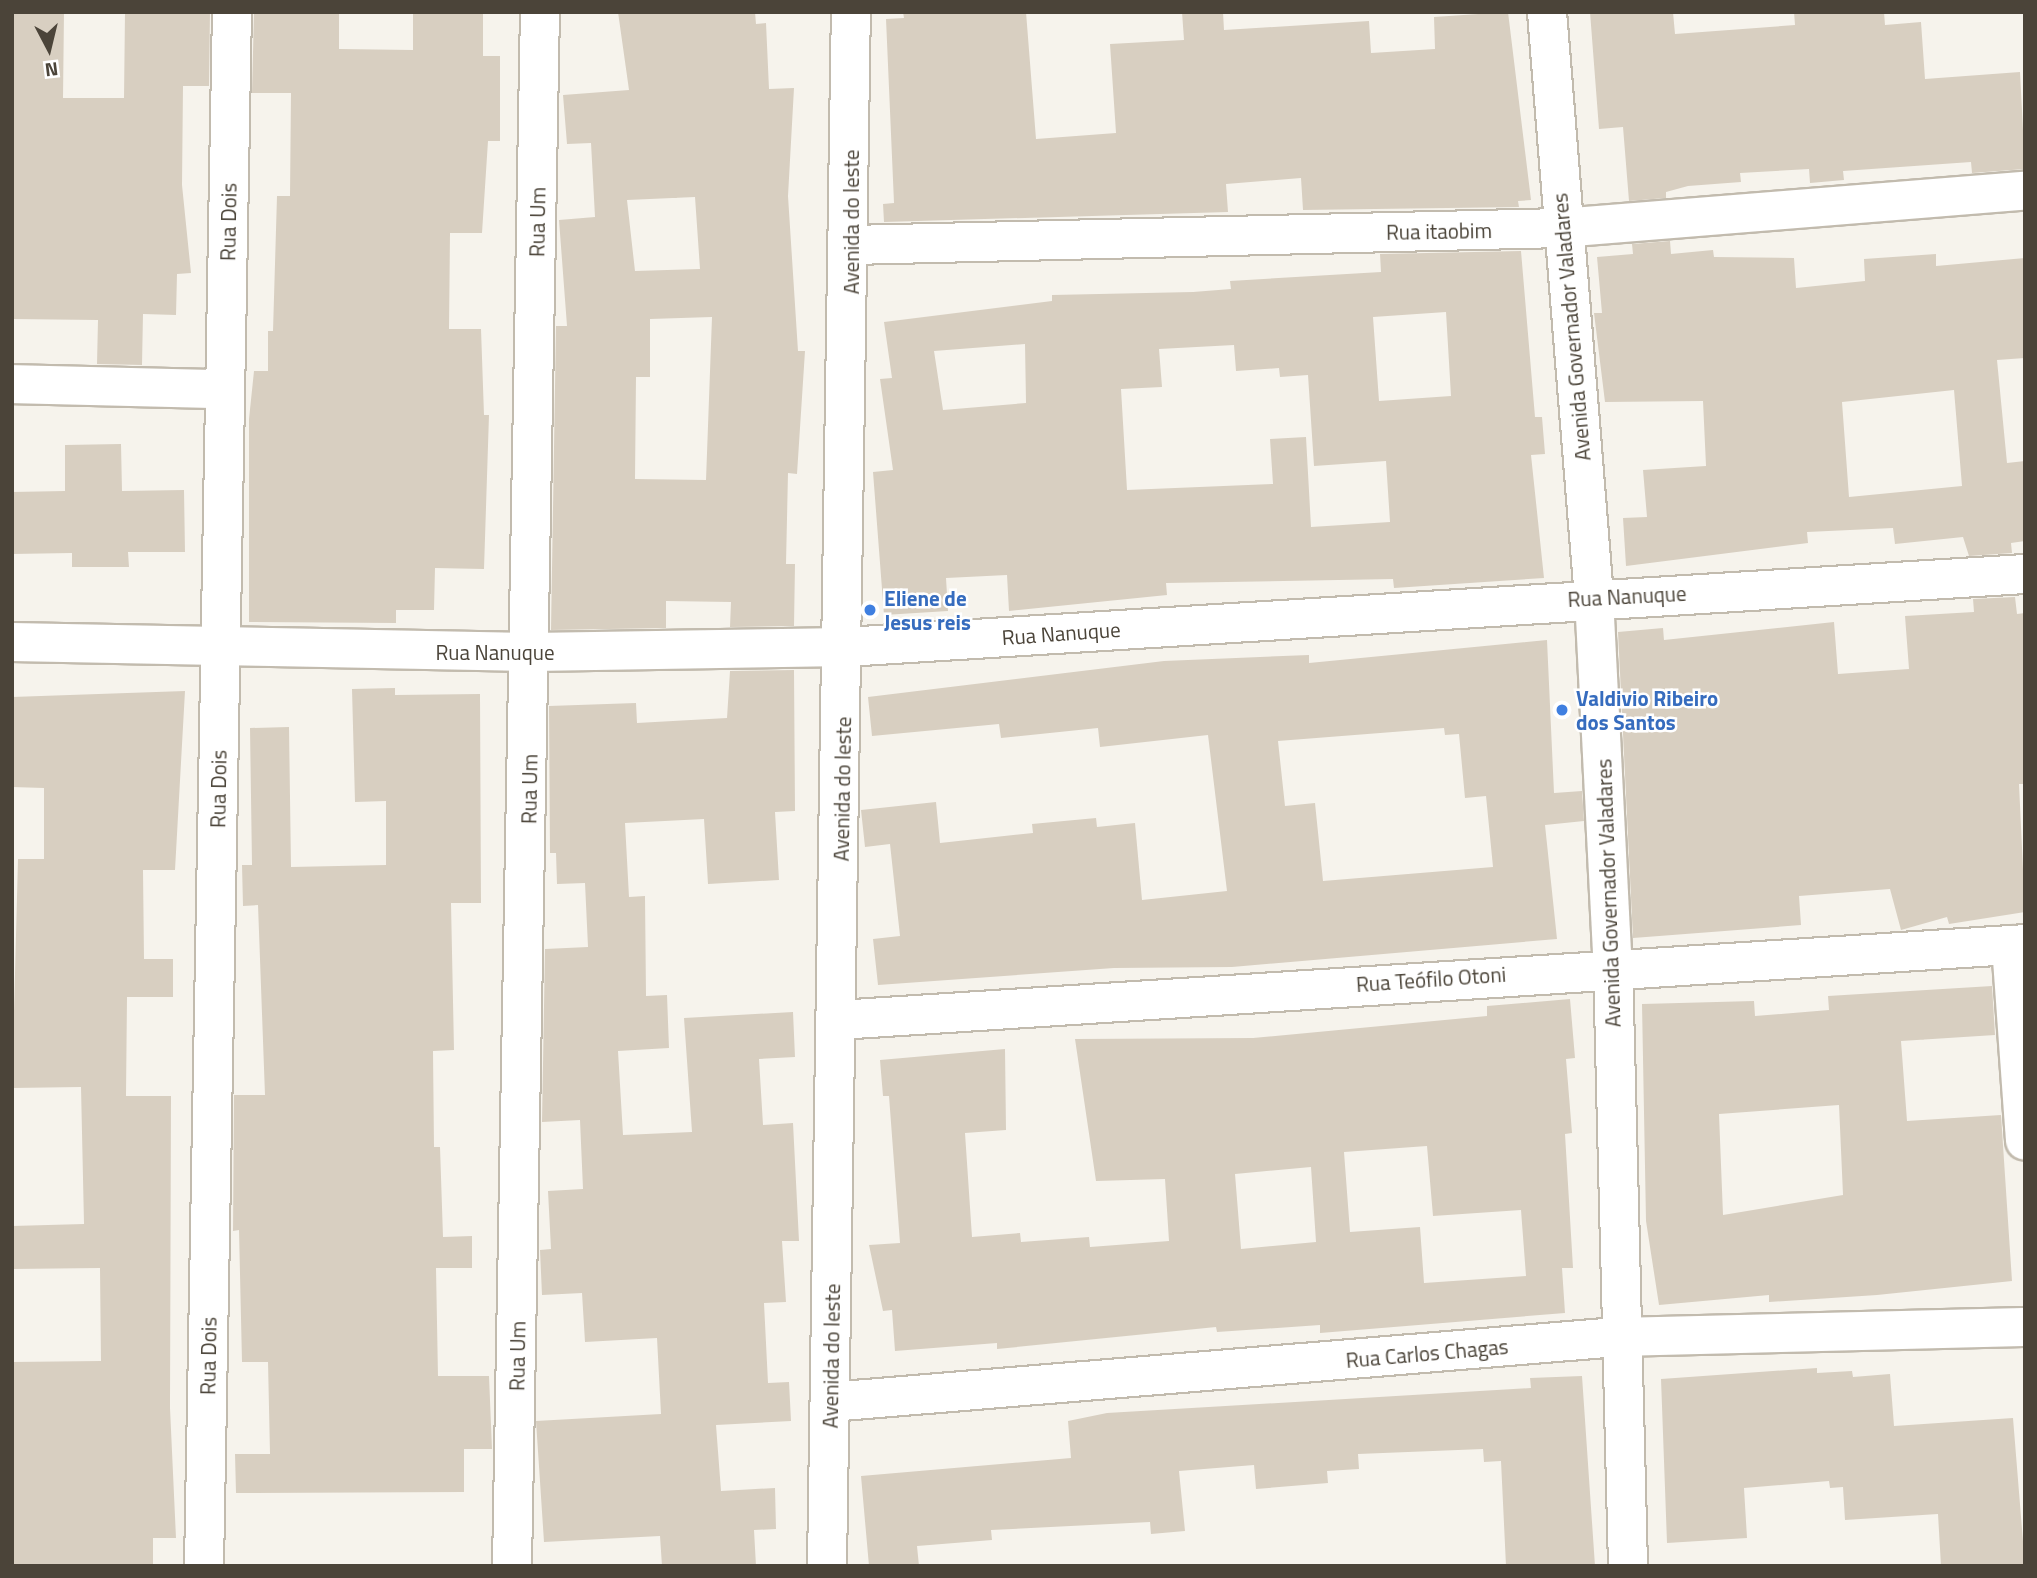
<!DOCTYPE html>
<html>
<head>
<meta charset="utf-8">
<style>
  body { margin:0 }
  #map { position:relative; width:2037px; height:1578px; overflow:hidden; background:#f6f3ec; font-family:"Titillium Web",sans-serif }
  div>[style] { position:absolute }
  [style*='--x'] { left:calc(var(--x)*1px); top:calc(var(--y)*1px); width:calc(var(--w)*1px); rotate:calc(var(--a)*1deg) }
  .building>* { inset:0; background:#d8cfc1 }
  .roads { filter:drop-shadow(2px 0 #c2bbae) drop-shadow(-2px 0 #c2bbae) drop-shadow(0 2px #c2bbae) drop-shadow(0 -2px #c2bbae) }
  .minor>* { height:38px; margin:-19px; padding:0 19px; transform-origin:19px; border-radius:19px; background:#fff }
  .dots>* { width:19px; height:19px; translate:-50% -50%; box-sizing:border-box; border:4px solid #fff; border-radius:50% }
  span { translate:-50% -50%; white-space:nowrap; text-align:center; line-height:1.15; -webkit-text-stroke:5px #fff; paint-order:stroke }
  .street-label { font-size:21px; color:#4b4439 }
  .shop-label { font-size:21px; color:#366cbe; font-weight:700 }
  .left { translate:0 -50%; text-align:left }
  .frame { position:absolute; inset:0; border:14px solid #4b4439; pointer-events:none }
  .north { position:absolute; left:14px; top:14px; width:70px; height:70px; -webkit-text-stroke:5px #fff; paint-order:stroke; rotate:173deg; font-size:19px; font-weight:700; line-height:28px; text-align:center; color:#4b4439 }
  .north::after { content:''; display:block; margin:auto; width:24px; height:32px; background:#4b4439; clip-path:polygon(50% 0,100% 100%,50% 72%,0 100%) }
</style>
</head>
<body>
<div id="map">
  <div class="building">
    <i style="clip-path:polygon(12px 12px,64px 12px,63px 98px,124px 98px,125px 12px,210px 12px,209px 86px,183px 86px,182px 185px,191px 273px,177px 274px,176px 315px,143px 314px,142px 365px,97px 364px,98px 320px,12px 319px)"></i>
    <i style="clip-path:polygon(254px 12px,339px 12px,339px 49px,413px 50px,413px 12px,483px 12px,483px 56px,500px 56px,500px 141px,488px 141px,482px 233px,450px 233px,449px 329px,481px 329px,484px 415px,489px 415px,484px 569px,435px 568px,434px 610px,396px 610px,396px 623px,249px 622px,249px 419px,254px 371px,268px 371px,268px 331px,273px 331px,277px 196px,290px 196px,291px 93px,252px 93px)"></i>
    <i style="clip-path:polygon(evenodd,618px 12px,755px 12px,756px 24px,766px 23px,769px 89px,794px 88px,788px 196px,798px 351px,805px 351px,797px 474px,788px 473px,786px 564px,795px 564px,794px 626px,730px 627px,731px 602px,666px 601px,666px 628px,551px 630px,556px 326px,567px 326px,559px 220px,595px 217px,591px 143px,567px 144px,563px 95px,629px 90px,618px 12px,695px 197px,700px 269px,635px 271px,627px 200px,695px 197px,618px 12px,712px 317px,706px 480px,635px 479px,636px 377px,650px 377px,650px 319px,712px 317px)"></i>
    <i style="clip-path:polygon(903px 12px,1026px 12px,1036px 139px,1116px 133px,1110px 44px,1184px 40px,1182px 12px,1223px 12px,1224px 30px,1369px 21px,1371px 53px,1435px 49px,1434px 17px,1508px 12px,1531px 200px,1518px 201px,1519px 207px,1303px 210px,1301px 178px,1226px 184px,1228px 212px,884px 222px,883px 204px,894px 203px,886px 19px,904px 18px)"></i>
    <i style="clip-path:polygon(1590px 12px,1673px 12px,1675px 34px,1795px 25px,1794px 12px,1884px 12px,1885px 25px,1921px 22px,1925px 79px,2020px 72px,2025px 169px,1972px 173px,1971px 162px,1843px 171px,1844px 180px,1810px 183px,1809px 169px,1740px 173px,1741px 182px,1688px 186px,1666px 192px,1666px 198px,1629px 201px,1623px 127px,1599px 129px)"></i>
    <i style="clip-path:polygon(evenodd,1670px 241px,1671px 254px,1713px 250px,1714px 257px,1794px 258px,1796px 288px,1865px 281px,1864px 259px,1936px 254px,1936px 266px,2025px 258px,2025px 358px,1997px 360px,2007px 463px,2025px 461px,2025px 541px,2011px 543px,2012px 553px,1969px 556px,1963px 537px,1895px 544px,1893px 528px,1807px 532px,1808px 543px,1626px 566px,1623px 518px,1647px 517px,1643px 470px,1706px 466px,1703px 401px,1605px 402px,1594px 313px,1602px 313px,1597px 257px,1633px 254px,1632px 244px,1670px 241px,1954px 390px,1962px 486px,1849px 497px,1842px 402px,1954px 390px)"></i>
    <i style="clip-path:polygon(evenodd,1521px 251px,1535px 417px,1542px 417px,1545px 454px,1531px 455px,1544px 578px,1394px 588px,1393px 579px,1166px 583px,1167px 595px,1009px 611px,1007px 575px,946px 578px,948px 611px,884px 615px,873px 472px,893px 470px,880px 379px,892px 378px,884px 322px,1052px 301px,1052px 295px,1193px 292px,1231px 289px,1230px 281px,1381px 272px,1380px 254px,1521px 251px,1446px 312px,1451px 396px,1379px 401px,1373px 317px,1446px 312px,1521px 251px,1025px 344px,1026px 403px,943px 410px,934px 351px,1025px 344px,1521px 251px,1234px 345px,1236px 371px,1279px 368px,1280px 377px,1308px 375px,1314px 466px,1386px 461px,1390px 522px,1311px 527px,1306px 437px,1270px 439px,1273px 484px,1127px 490px,1121px 389px,1162px 387px,1159px 349px,1234px 345px)"></i>
    <i style="clip-path:polygon(121px 444px,122px 491px,184px 490px,185px 552px,128px 552px,129px 567px,72px 567px,72px 553px,12px 554px,12px 492px,65px 491px,65px 445px)"></i>
    <i style="clip-path:polygon(2015px 597px,2017px 614px,2025px 613px,2025px 784px,2019px 784px,2025px 912px,1949px 924px,1947px 917px,1901px 930px,1890px 889px,1799px 896px,1801px 925px,1633px 938px,1618px 632px,1663px 628px,1664px 640px,1834px 622px,1838px 674px,1909px 669px,1905px 616px,1974px 612px,1973px 599px)"></i>
    <i style="clip-path:polygon(evenodd,1547px 640px,1554px 793px,1582px 791px,1584px 821px,1545px 825px,1557px 939px,1232px 967px,1114px 968px,878px 985px,873px 939px,900px 936px,890px 844px,865px 847px,861px 810px,936px 802px,940px 843px,1033px 833px,1032px 824px,1096px 818px,1097px 827px,1135px 823px,1142px 900px,1227px 891px,1208px 735px,1100px 747px,1098px 728px,1001px 738px,999px 724px,872px 736px,868px 697px,1164px 661px,1309px 655px,1309px 663px,1547px 640px,1444px 728px,1445px 735px,1459px 734px,1465px 798px,1486px 796px,1493px 867px,1323px 881px,1315px 803px,1285px 806px,1278px 741px,1444px 728px)"></i>
    <i style="clip-path:polygon(794px 670px,795px 811px,775px 812px,779px 880px,708px 884px,704px 819px,625px 823px,629px 897px,645px 896px,646px 996px,667px 995px,669px 1048px,618px 1051px,623px 1135px,692px 1132px,684px 1018px,793px 1012px,795px 1057px,759px 1059px,763px 1125px,793px 1123px,799px 1241px,782px 1241px,786px 1302px,764px 1303px,768px 1383px,789px 1382px,791px 1421px,716px 1425px,721px 1491px,775px 1488px,776px 1529px,754px 1530px,756px 1566px,662px 1566px,660px 1536px,544px 1542px,536px 1421px,661px 1414px,657px 1338px,585px 1342px,582px 1293px,542px 1295px,540px 1250px,551px 1249px,548px 1191px,583px 1189px,580px 1120px,542px 1122px,545px 949px,588px 947px,585px 883px,557px 884px,556px 853px,550px 853px,549px 706px,636px 703px,637px 723px,727px 718px,730px 671px)"></i>
    <i style="clip-path:polygon(395px 688px,395px 695px,480px 694px,481px 903px,451px 903px,454px 1050px,433px 1051px,434px 1147px,440px 1147px,443px 1237px,472px 1236px,472px 1268px,436px 1268px,438px 1376px,489px 1376px,492px 1449px,464px 1449px,464px 1492px,236px 1493px,235px 1454px,270px 1454px,268px 1362px,242px 1362px,239px 1230px,233px 1231px,234px 1095px,265px 1095px,258px 905px,243px 906px,242px 865px,252px 865px,250px 728px,289px 727px,291px 867px,386px 865px,386px 801px,355px 802px,352px 689px)"></i>
    <i style="clip-path:polygon(185px 691px,175px 870px,143px 870px,144px 959px,173px 959px,173px 997px,127px 997px,126px 1096px,171px 1096px,170px 1408px,176px 1538px,153px 1538px,153px 1566px,12px 1566px,12px 1362px,101px 1361px,100px 1268px,12px 1269px,12px 1226px,84px 1224px,81px 1087px,12px 1088px,18px 859px,44px 859px,44px 788px,12px 787px,12px 697px)"></i>
    <i style="clip-path:polygon(evenodd,1992px 986px,1995px 1035px,1901px 1041px,1907px 1121px,2001px 1115px,2012px 1281px,1877px 1295px,1769px 1302px,1769px 1295px,1659px 1305px,1646px 1221px,1642px 1004px,1754px 1001px,1755px 1016px,1829px 1010px,1828px 996px,1992px 986px,1839px 1105px,1843px 1195px,1723px 1215px,1719px 1114px,1839px 1105px)"></i>
    <i style="clip-path:polygon(evenodd,1570px 999px,1575px 1058px,1566px 1059px,1572px 1133px,1565px 1134px,1573px 1268px,1562px 1268px,1565px 1313px,1320px 1333px,1320px 1325px,1217px 1332px,1216px 1327px,997px 1349px,997px 1343px,895px 1351px,892px 1310px,883px 1311px,869px 1245px,900px 1243px,889px 1096px,883px 1096px,880px 1060px,1005px 1049px,1006px 1130px,965px 1133px,972px 1237px,1020px 1233px,1021px 1242px,1089px 1237px,1090px 1247px,1169px 1241px,1165px 1179px,1096px 1181px,1075px 1039px,1253px 1038px,1487px 1016px,1487px 1006px,1570px 999px,1427px 1146px,1433px 1216px,1521px 1210px,1526px 1276px,1424px 1283px,1420px 1227px,1350px 1232px,1344px 1152px,1427px 1146px,1570px 999px,1311px 1167px,1316px 1242px,1241px 1249px,1235px 1174px,1311px 1167px)"></i>
    <i style="clip-path:polygon(1817px 1368px,1817px 1373px,1852px 1371px,1853px 1377px,1890px 1374px,1894px 1426px,2013px 1418px,2025px 1566px,1941px 1566px,1938px 1514px,1845px 1520px,1843px 1487px,1830px 1488px,1829px 1481px,1744px 1488px,1747px 1538px,1667px 1543px,1661px 1379px)"></i>
    <i style="clip-path:polygon(1582px 1376px,1595px 1566px,1506px 1566px,1501px 1461px,1484px 1462px,1483px 1449px,1358px 1454px,1359px 1469px,1327px 1471px,1328px 1483px,1256px 1489px,1254px 1465px,1179px 1471px,1185px 1531px,1151px 1534px,1150px 1522px,991px 1530px,992px 1540px,917px 1546px,919px 1566px,869px 1566px,861px 1476px,1071px 1458px,1068px 1421px,1107px 1413px,1531px 1388px,1530px 1378px)"></i>
  </div>
  <div class="roads">
    <div class="minor">
      <i style="--x:1547;--y:12;--w:587;--a:85.41"></i>
      <i style="--x:1594;--y:597;--w:369;--a:87.1"></i>
      <i style="--x:1613;--y:966;--w:600;--a:88.57"></i>
      <i style="--x:851;--y:245;--w:710;--a:-1.37"></i>
      <i style="--x:1561;--y:228;--w:465;--a:-4.6"></i>
      <i style="--x:12;--y:384;--w:212;--a:1.4"></i>
      <i style="--x:12;--y:642;--w:520;--a:1.1"></i>
      <i style="--x:532;--y:652;--w:313;--a:-0.9"></i>
      <i style="--x:845;--y:647;--w:1182;--a:-3.54"></i>
      <i style="--x:2011;--y:945;--w:196;--a:85.9"></i>
      <i style="--x:838;--y:1020;--w:1189;--a:-3.66"></i>
      <i style="--x:830;--y:1402;--w:790;--a:-4.72"></i>
      <i style="--x:1617;--y:1337;--w:408;--a:-1.4"></i>
      <i style="--x:204;--y:1566;--w:1554;--a:-88.97"></i>
      <i style="--x:512;--y:1566;--w:1554;--a:-88.97"></i>
      <i style="--x:827;--y:1566;--w:1554;--a:-89.12"></i>
    </div>
  </div>
  <div class="dots">
    <i style="left:870px;top:610px;background:#3f7fe0"></i>
    <i style="left:1562px;top:710px;background:#3f7fe0"></i>
  </div>
  <div class="street-label">
    <span style="left:228px;top:222px;rotate:-89deg">Rua Dois</span>
    <span style="left:537px;top:222px;rotate:-89deg">Rua Um</span>
    <span style="left:851px;top:222px;rotate:-90deg">Avenida do leste</span>
    <span style="left:1439px;top:231px;rotate:-1deg">Rua itaobim</span>
    <span style="left:1571px;top:327px;rotate:-95deg">Avenida Governador Valadares</span>
    <span style="left:1627px;top:596px;rotate:-3deg">Rua Nanuque</span>
    <span style="left:1061px;top:633px;rotate:-4deg">Rua Nanuque</span>
    <span style="left:495px;top:652px">Rua Nanuque</span>
    <span style="left:218px;top:789px;rotate:-89deg">Rua Dois</span>
    <span style="left:529px;top:789px;rotate:-89deg">Rua Um</span>
    <span style="left:842px;top:789px;rotate:-89deg">Avenida do leste</span>
    <span style="left:1608px;top:893px;rotate:-92deg">Avenida Governador Valadares</span>
    <span style="left:1431px;top:979px;rotate:-4deg">Rua Teófilo Otoni</span>
    <span style="left:1427px;top:1353px;rotate:-5deg">Rua Carlos Chagas</span>
    <span style="left:208px;top:1356px;rotate:-89deg">Rua Dois</span>
    <span style="left:517px;top:1356px;rotate:-89deg">Rua Um</span>
    <span style="left:831px;top:1356px;rotate:-89deg">Avenida do leste</span>
  </div>
  <div class="shop-label">
    <span class="left" style="left:884px;top:610px">Eliene de<br>Jesus reis</span>
    <span class="left" style="left:1576px;top:710px">Valdivio Ribeiro<br>dos Santos</span>
  </div>
  <div class="frame"></div>
  <div class="north">N</div>
</div>
</body>
</html>
